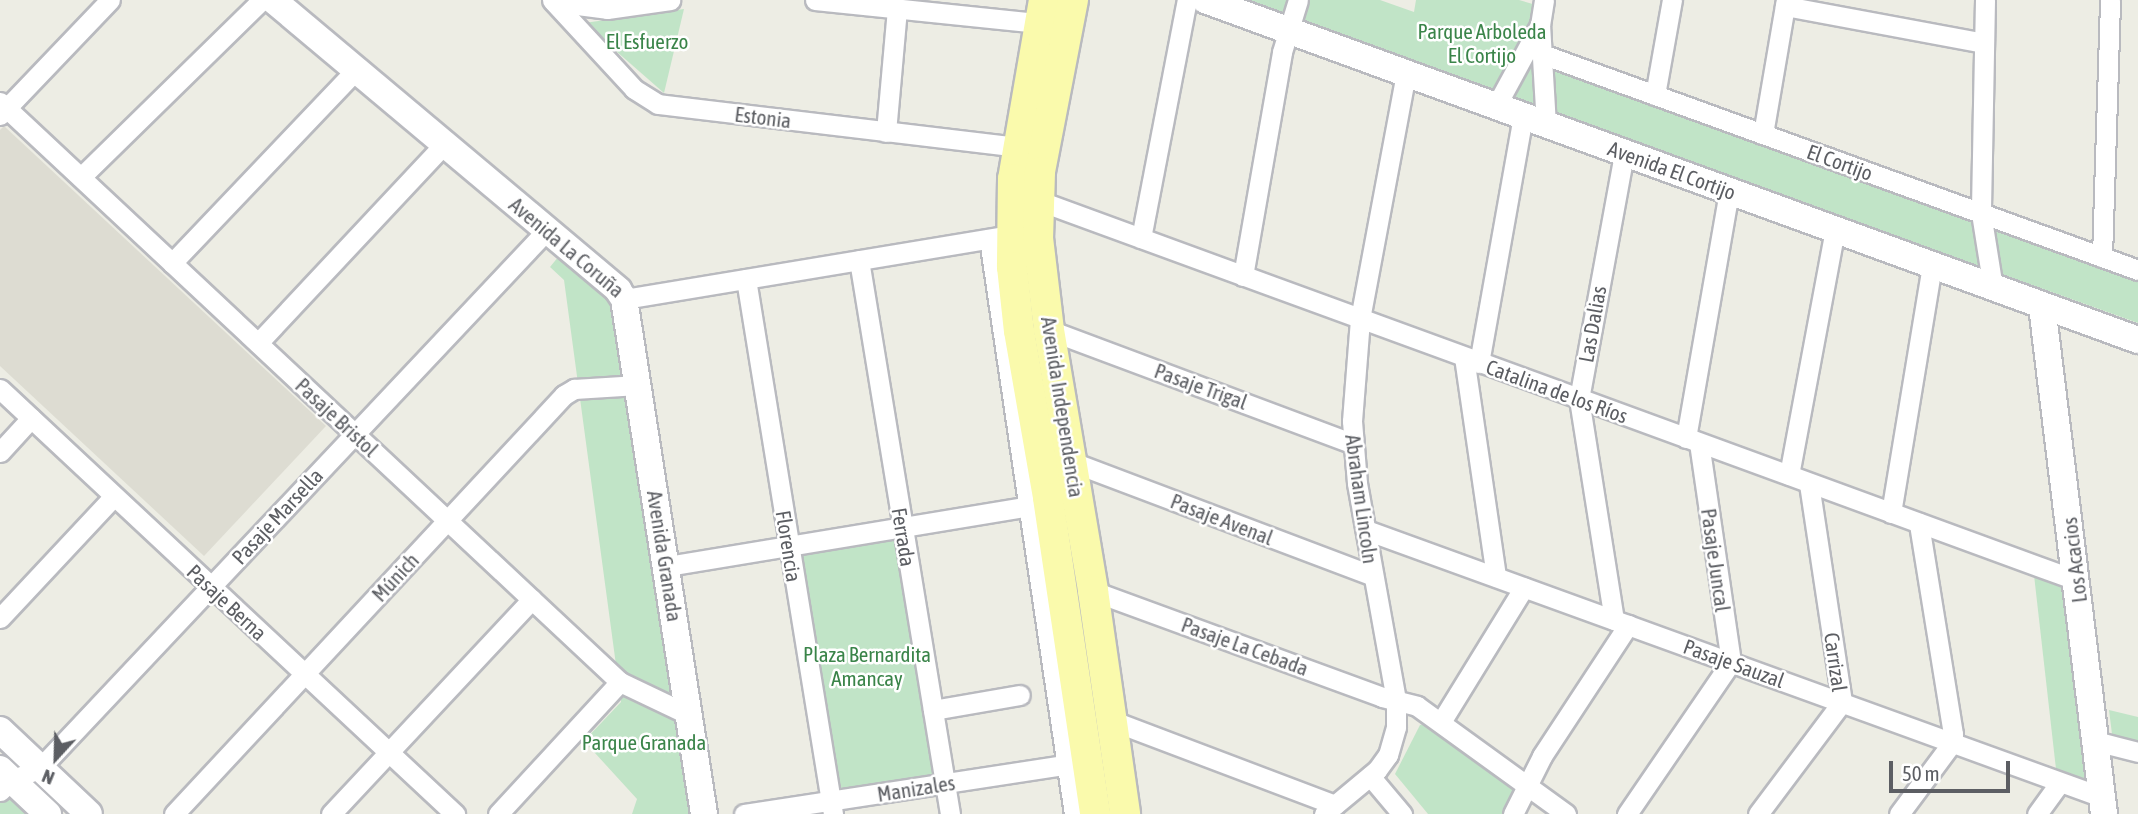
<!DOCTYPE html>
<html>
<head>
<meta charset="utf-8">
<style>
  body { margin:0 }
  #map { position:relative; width:2138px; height:814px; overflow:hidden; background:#edede4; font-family:"Asap Condensed",sans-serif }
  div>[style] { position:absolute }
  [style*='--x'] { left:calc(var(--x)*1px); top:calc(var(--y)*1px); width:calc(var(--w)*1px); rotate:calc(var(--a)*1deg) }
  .education>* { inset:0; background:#dddcd2 }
  .green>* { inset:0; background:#c1e4c7 }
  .roads { filter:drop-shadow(2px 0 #b9babf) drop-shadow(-2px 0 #b9babf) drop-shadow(0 2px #b9babf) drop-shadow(0 -2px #b9babf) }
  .street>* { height:19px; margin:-9.5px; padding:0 9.5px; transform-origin:9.5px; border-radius:9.5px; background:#fff }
  .secondary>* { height:26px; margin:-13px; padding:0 13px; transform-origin:13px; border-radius:13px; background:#fff }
  .primary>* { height:30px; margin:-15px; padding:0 15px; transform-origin:15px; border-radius:15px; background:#fafaac }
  span { translate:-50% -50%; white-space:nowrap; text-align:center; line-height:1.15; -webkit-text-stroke:5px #fff; paint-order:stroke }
  .park-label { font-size:21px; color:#3a8449 }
  .street-label { font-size:21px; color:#5c5e63 }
  .north { position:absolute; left:21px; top:723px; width:70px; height:70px; -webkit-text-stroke:5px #fff; paint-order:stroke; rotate:202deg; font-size:19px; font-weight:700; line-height:28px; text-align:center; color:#5c5e63 }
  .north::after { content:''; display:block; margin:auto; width:24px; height:32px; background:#5c5e63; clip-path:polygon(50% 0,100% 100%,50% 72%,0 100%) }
  .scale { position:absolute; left:1889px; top:761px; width:121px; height:32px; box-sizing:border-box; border:4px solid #5c5e63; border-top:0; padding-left:9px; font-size:21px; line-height:24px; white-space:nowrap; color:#5c5e63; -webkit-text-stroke:5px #fff; paint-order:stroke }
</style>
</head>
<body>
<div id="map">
  <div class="education">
    <i style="clip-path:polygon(4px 126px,326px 426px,204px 556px,0 366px,0 130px)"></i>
  </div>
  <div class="green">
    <i style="clip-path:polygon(1239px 0,1380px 0,1414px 12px,1416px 0,1519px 0,1536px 5px,1525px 45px,2138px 277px,2138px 323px)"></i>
    <i style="clip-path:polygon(684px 9px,664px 93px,584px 23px)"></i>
    <i style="clip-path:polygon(559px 256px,617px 302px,699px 814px,632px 814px,637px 799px,584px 741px,621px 702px,564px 280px,550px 267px)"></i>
    <i style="clip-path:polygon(897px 539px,936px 776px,836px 792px,798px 555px)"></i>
    <i style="clip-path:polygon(2034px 575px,2069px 588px,2090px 783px,2056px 769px)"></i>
    <i style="clip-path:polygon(2109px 710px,2138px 717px,2138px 741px,2112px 734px)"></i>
    <i style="clip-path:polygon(1429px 723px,1521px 791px,1509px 814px,1428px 814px,1395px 774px,1420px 725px)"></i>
    <i style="clip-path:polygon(0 778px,38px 814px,0 814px)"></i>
  </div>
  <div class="roads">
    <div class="street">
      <i style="--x:552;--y:0;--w:121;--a:47.3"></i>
      <i style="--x:634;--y:89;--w:28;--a:32"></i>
      <i style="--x:658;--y:104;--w:363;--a:6.8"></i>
      <i style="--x:815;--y:0;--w:225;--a:5.9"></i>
      <i style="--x:1544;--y:0;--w:24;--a:99"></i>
      <i style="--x:1540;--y:24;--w:101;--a:86.6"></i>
      <i style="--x:1985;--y:0;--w:213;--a:91.1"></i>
      <i style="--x:1981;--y:213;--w:76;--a:80.9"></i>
      <i style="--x:554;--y:2;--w:53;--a:7.5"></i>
      <i style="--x:607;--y:9;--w:64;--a:-8.1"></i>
      <i style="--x:1785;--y:6;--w:202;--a:10.5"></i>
      <i style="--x:1542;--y:54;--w:634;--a:19.92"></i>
      <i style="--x:1655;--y:95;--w:97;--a:-79.9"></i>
      <i style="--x:0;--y:102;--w:849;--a:43.09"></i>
      <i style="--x:620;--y:682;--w:74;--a:25.5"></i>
      <i style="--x:1496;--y:106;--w:92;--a:-61.5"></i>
      <i style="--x:0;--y:115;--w:159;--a:-46.3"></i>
      <i style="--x:886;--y:132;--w:124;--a:-84.9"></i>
      <i style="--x:1763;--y:134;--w:136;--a:-80.3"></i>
      <i style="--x:81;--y:177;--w:253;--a:-44.4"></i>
      <i style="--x:1037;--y:200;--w:1106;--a:20.09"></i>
      <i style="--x:1141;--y:238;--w:242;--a:-79.1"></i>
      <i style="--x:989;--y:239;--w:581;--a:81.59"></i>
      <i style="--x:2102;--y:257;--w:257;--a:-88.2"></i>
      <i style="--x:859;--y:260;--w:561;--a:80.67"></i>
      <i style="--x:172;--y:263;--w:267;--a:-46.4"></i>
      <i style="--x:1243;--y:276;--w:227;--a:-80.1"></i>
      <i style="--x:1282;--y:52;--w:54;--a:-72.9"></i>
      <i style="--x:746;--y:279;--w:542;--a:80.76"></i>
      <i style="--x:624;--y:299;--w:380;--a:-9.4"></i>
      <i style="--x:1049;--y:330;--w:323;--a:20.5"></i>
      <i style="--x:258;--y:343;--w:272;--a:-46.9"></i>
      <i style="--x:1464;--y:357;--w:222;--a:81.7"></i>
      <i style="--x:1479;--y:363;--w:251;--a:-79.9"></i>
      <i style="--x:0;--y:389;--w:623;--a:43.05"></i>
      <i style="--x:1686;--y:438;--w:251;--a:-80.1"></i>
      <i style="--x:0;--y:452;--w:46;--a:-47.6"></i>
      <i style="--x:1072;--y:462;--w:322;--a:20.7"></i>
      <i style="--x:1789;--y:475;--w:249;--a:-79.4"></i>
      <i style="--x:1891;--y:513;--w:251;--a:-80.6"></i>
      <i style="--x:1366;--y:530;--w:783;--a:19.94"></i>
      <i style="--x:667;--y:566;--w:367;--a:-9.4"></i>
      <i style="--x:1093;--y:591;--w:308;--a:20.1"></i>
      <i style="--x:1382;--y:697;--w:36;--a:14"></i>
      <i style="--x:1417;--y:706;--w:184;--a:35.9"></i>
      <i style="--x:0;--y:618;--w:167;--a:-46.9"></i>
      <i style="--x:1614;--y:620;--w:224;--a:-99"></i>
      <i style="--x:1579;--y:399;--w:250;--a:-79.6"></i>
      <i style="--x:933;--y:710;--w:88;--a:-9.8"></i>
      <i style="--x:1113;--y:721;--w:237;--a:20.7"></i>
      <i style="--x:1441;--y:722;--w:158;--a:-58.4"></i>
      <i style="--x:2095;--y:741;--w:44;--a:14.3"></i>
      <i style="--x:1370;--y:776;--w:50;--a:49.9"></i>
      <i style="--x:0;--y:791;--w:16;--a:-43"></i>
      <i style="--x:12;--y:780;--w:30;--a:-23"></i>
      <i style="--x:40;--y:768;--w:739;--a:-46.7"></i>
      <i style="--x:174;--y:814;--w:572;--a:-47.05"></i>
      <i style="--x:564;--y:395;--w:12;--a:-31"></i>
      <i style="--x:574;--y:389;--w:64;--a:-3.6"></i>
      <i style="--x:331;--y:814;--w:294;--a:-46.9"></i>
      <i style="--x:498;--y:814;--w:180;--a:-47.3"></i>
      <i style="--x:744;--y:814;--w:338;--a:-8.7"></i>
      <i style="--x:1324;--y:814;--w:69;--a:-39.7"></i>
      <i style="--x:1377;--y:770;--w:19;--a:-54"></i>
      <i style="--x:1388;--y:755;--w:29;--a:-74"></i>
      <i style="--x:1396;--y:727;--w:27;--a:-90"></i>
      <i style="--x:1396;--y:700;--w:220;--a:-100.2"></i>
      <i style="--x:1357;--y:483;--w:62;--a:-94.6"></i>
      <i style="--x:1352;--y:421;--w:102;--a:-85.5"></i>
      <i style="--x:1360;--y:319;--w:250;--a:-79.4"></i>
      <i style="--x:1513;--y:814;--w:65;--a:-63.4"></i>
      <i style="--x:1542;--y:756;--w:157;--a:-56.7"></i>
      <i style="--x:1627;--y:814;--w:184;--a:-55.6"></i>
      <i style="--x:1731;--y:662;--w:221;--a:-98.3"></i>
      <i style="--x:1758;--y:814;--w:140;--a:-53.1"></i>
      <i style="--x:1842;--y:702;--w:221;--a:-98.6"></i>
      <i style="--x:1899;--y:814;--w:89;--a:-53.3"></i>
      <i style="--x:1952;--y:743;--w:9;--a:-84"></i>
      <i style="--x:1953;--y:734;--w:214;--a:-99.2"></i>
      <i style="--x:2037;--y:814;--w:39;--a:-54"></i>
    </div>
    <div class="secondary">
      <i style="--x:273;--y:0;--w:451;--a:40"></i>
      <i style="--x:618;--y:290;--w:11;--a:56"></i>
      <i style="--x:624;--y:299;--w:521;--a:81.17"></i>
      <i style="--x:1205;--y:0;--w:993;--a:20.02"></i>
      <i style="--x:2042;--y:306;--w:512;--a:83.04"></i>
      <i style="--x:0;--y:730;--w:122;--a:43.3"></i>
      <i style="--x:0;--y:769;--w:66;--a:43.2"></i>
    </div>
    <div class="primary">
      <i style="--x:1044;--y:0;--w:182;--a:99.8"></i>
      <i style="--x:1013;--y:179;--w:88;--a:90.7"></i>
      <i style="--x:1012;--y:267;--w:64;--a:83.8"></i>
      <i style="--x:1019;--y:331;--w:169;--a:80.1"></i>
      <i style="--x:1048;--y:498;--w:319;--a:81.5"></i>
      <i style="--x:1073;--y:0;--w:175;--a:100.9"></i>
      <i style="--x:1040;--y:172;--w:66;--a:91.7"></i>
      <i style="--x:1038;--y:238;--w:93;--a:83.2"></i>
      <i style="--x:1049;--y:330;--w:265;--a:80.4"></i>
      <i style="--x:1093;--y:591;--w:225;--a:81.8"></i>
    </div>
  </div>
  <div class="park-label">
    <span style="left:1482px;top:43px">Parque Arboleda<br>El Cortijo</span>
    <span style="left:647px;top:41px">El Esfuerzo</span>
    <span style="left:867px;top:666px">Plaza Bernardita<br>Amancay</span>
    <span style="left:644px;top:742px">Parque Granada</span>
  </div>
  <div class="street-label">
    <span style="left:763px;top:117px;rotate:7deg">Estonia</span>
    <span style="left:1840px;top:162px;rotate:20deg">El Cortijo</span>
    <span style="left:1672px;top:170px;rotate:20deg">Avenida El Cortijo</span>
    <span style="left:567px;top:247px;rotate:40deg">Avenida La Coruña</span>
    <span style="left:1592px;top:324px;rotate:-80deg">Las Dalias</span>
    <span style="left:1201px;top:386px;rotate:20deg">Pasaje Trigal</span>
    <span style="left:1557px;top:391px;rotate:20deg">Catalina de los Ríos</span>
    <span style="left:1063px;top:407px;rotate:81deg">Avenida Independencia</span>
    <span style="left:337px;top:417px;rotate:43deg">Pasaje Bristol</span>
    <span style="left:1362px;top:499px;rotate:82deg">Abraham Lincoln</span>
    <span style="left:277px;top:516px;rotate:-47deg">Pasaje Marsella</span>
    <span style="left:1222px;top:519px;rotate:21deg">Pasaje Avenal</span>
    <span style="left:904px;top:537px;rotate:81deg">Ferrada</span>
    <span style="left:789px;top:546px;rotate:81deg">Florencia</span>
    <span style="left:665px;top:556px;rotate:81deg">Avenida Granada</span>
    <span style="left:1716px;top:560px;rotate:82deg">Pasaje Juncal</span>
    <span style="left:2074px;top:560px;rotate:-97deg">Los Acacios</span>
    <span style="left:395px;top:577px;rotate:-47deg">Múnich</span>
    <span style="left:227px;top:602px;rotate:43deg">Pasaje Berna</span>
    <span style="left:1245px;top:646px;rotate:20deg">Pasaje La Cebada</span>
    <span style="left:1836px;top:662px;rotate:82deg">Carrizal</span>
    <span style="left:1734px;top:663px;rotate:20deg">Pasaje Sauzal</span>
    <span style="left:916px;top:788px;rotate:-9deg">Manizales</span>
  </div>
  <div class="north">N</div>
  <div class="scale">50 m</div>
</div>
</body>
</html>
